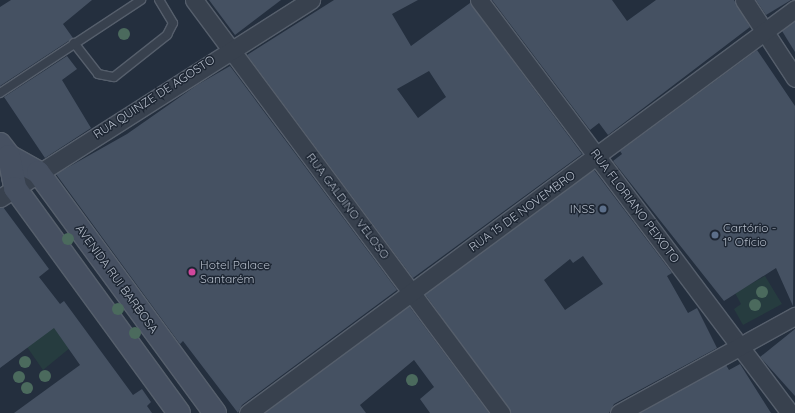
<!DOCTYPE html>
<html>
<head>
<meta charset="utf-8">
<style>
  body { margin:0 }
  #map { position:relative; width:795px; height:413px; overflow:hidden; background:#242f3e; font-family:Quicksand,sans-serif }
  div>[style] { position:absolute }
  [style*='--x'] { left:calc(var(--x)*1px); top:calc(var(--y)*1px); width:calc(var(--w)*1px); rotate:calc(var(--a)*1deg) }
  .green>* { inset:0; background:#263c3f }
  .building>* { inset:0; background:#455162 }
  .roads { filter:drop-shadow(1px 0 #565f6c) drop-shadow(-1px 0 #565f6c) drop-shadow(0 1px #565f6c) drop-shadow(0 -1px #565f6c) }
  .lane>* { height:8px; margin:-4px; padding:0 4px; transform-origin:4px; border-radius:4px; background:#38414e }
  .street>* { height:17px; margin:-8.5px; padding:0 8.5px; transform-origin:8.5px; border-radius:8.5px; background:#38414e }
  .secondary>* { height:22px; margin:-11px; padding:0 11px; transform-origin:11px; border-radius:11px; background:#465061 }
  .trees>* { width:12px; height:12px; margin:-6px; border-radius:50%; background:#4b6a5d }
  .dots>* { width:11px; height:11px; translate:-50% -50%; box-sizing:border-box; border:2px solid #1d2633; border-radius:50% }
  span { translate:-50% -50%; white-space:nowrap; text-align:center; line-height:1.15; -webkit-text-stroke:3px #1d2633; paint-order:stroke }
  .street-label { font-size:12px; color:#b4bcc9 }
  .poi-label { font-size:12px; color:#b4bcc9 }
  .right { translate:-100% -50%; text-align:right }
  .left { translate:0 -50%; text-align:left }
</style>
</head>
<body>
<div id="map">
  <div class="green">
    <i style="clip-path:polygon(765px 276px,782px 304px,743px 325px,734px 309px,741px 304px,735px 293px)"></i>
    <i style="clip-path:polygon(70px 312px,87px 334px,43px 370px,27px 347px)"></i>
  </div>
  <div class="building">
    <i style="clip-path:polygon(11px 0,92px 0,63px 24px,73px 38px,0 86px,0 7px)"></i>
    <i style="clip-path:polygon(209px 0,281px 0,235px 35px)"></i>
    <i style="clip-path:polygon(evenodd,334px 0,418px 0,392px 14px,411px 46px,470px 3px,582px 154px,413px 278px,247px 55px,334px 0,429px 71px,446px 97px,418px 118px,397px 89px,429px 71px)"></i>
    <i style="clip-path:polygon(492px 0,612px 0,627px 21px,656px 0,734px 0,750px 27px,608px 135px,599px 123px,590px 130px)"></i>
    <i style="clip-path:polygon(756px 0,791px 0,766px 15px)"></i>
    <i style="clip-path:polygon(795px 21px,795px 52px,782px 31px)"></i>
    <i style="clip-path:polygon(757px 50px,795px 106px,793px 306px,776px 268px,724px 301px,613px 161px,622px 154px,620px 151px)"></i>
    <i style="clip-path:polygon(67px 56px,77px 69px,62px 80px,91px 128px,45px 158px,4px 97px)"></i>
    <i style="clip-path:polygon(230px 66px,397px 290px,242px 405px,238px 413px,183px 341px,180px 344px,56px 174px,127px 134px,197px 85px)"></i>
    <i style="clip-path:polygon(evenodd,594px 170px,672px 273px,667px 276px,688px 313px,697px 308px,717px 348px,614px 404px,609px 413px,511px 413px,425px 294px,594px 170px,583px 256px,603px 284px,565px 310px,544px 280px,570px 259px,573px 263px,583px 256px)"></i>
    <i style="clip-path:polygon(3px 207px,49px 269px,39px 277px,60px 304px,64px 301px,133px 395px,142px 389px,151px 402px,147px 406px,152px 413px,14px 413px,80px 365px,54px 328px,0 368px,0 208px)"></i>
    <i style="clip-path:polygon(409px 306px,489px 413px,430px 413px,420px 399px,434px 387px,414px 360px,360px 405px,366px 413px,265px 413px)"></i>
    <i style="clip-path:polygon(795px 329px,795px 396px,760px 357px)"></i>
    <i style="clip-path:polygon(740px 364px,771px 413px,640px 413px,726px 365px,729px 370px)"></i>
  </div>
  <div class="roads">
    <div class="lane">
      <i style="--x:74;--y:43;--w:39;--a:52"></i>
      <i style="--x:98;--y:74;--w:16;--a:11"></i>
      <i style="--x:114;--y:77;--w:68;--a:-38.4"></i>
      <i style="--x:167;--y:35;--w:13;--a:-63"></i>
      <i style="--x:173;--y:23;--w:27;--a:-121"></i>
      <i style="--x:0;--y:93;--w:169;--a:-33.4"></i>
    </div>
    <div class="street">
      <i style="--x:194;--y:0;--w:515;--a:53.38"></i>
      <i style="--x:479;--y:0;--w:517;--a:53.02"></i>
      <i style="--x:744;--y:0;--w:93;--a:56.8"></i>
      <i style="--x:0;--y:198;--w:369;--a:-32.5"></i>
      <i style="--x:248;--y:413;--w:680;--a:-36.45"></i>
      <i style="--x:619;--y:413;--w:201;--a:-28.9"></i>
    </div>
    <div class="secondary">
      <i style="--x:0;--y:144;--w:15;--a:53"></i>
      <i style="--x:9;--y:156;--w:33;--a:29"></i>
      <i style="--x:38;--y:172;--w:299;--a:53.7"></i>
      <i style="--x:9;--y:156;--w:33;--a:79"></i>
      <i style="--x:15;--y:188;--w:278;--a:53.9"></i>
    </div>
  </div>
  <div class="trees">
    <i style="left:124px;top:34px"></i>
    <i style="left:68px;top:239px"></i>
    <i style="left:762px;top:292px"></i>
    <i style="left:755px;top:305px"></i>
    <i style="left:118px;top:309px"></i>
    <i style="left:135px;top:333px"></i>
    <i style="left:25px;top:362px"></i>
    <i style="left:45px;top:376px"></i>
    <i style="left:19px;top:377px"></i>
    <i style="left:412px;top:380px"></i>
    <i style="left:27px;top:388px"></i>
  </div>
  <div class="dots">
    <i style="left:603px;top:209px;background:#5c6f8a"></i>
    <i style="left:715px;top:235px;background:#5c6f8a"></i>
    <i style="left:192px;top:272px;background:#d1479c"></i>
  </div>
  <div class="street-label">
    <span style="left:154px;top:97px;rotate:-33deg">RUA QUINZE DE AGOSTO</span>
    <span style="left:348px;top:206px;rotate:53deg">RUA GALDINO VELOSO</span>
    <span style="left:635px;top:206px;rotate:53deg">RUA FLORIANO PEIXOTO</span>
    <span style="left:522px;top:211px;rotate:-36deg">RUA 15 DE NOVEMBRO</span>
    <span style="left:117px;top:279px;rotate:54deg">AVENIDA RUI BARBOSA</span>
  </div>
  <div class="poi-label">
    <span class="right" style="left:595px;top:209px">INSS</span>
    <span class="left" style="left:723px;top:235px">Cartório -<br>1° Ofício</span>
    <span class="left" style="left:200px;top:272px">Hotel Palace<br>Santarém</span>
  </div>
</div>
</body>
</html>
